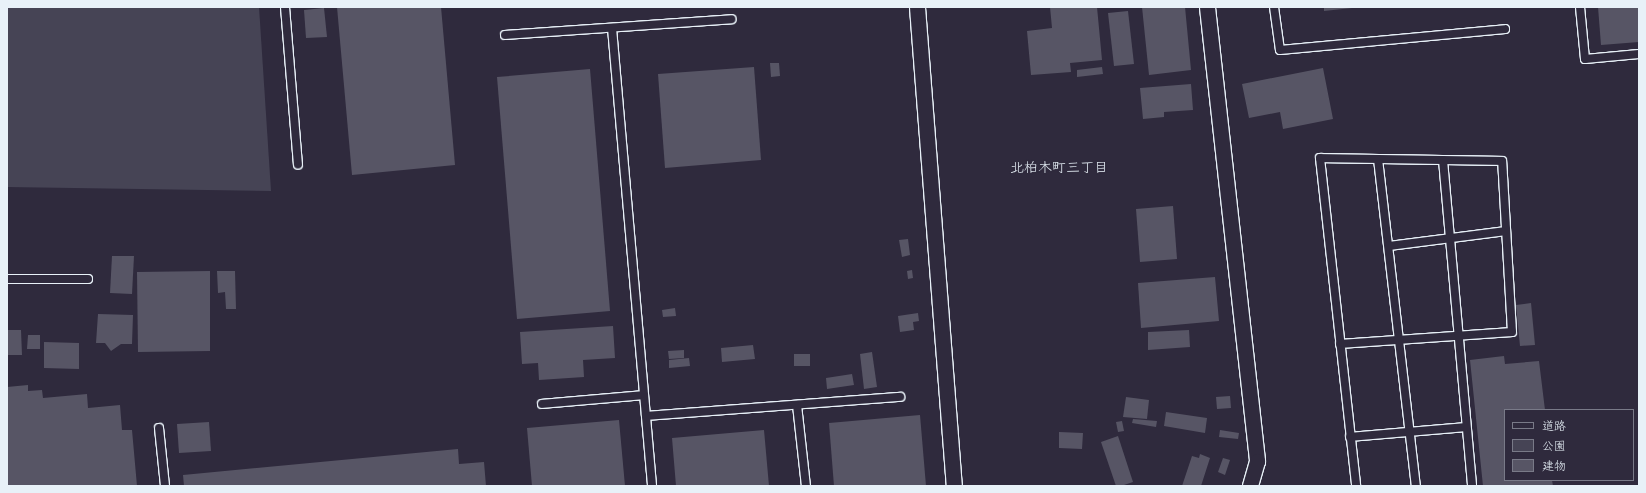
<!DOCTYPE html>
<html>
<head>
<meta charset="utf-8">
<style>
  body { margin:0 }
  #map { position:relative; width:1646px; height:493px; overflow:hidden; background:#2f2a3d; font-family:Pangolin,"Klee One",sans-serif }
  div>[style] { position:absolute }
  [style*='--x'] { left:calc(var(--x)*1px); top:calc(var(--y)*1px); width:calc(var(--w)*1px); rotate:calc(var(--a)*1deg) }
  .green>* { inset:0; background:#464455 }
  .building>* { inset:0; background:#575565 }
  .roads { filter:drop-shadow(1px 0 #e8f1f8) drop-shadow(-1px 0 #e8f1f8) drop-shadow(0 1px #e8f1f8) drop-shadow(0 -1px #e8f1f8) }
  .service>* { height:8px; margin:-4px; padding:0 4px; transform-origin:4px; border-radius:4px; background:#2f2a3d }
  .minor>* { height:15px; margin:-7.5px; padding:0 7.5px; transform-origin:7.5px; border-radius:7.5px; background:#2f2a3d }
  span { translate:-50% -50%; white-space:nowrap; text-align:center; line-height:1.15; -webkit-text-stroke:3px #2f2a3d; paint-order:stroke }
  .neighbourhood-label { font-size:14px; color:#e8f1f8 }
  .frame { position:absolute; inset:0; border:8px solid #e8f1f8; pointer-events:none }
  .legend { position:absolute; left:1504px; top:409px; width:130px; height:72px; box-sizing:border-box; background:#2f2a3d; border:1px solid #797a88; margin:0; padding:5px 7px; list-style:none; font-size:12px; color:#e8f1f8 }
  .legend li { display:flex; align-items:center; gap:8px; height:20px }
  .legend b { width:20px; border:1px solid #797a88 }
</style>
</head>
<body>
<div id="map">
  <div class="green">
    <i style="clip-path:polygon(7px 7px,259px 7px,271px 191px,7px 187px)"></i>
  </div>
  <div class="building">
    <i style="clip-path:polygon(337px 7px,441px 7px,455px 165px,352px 175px)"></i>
    <i style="clip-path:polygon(1050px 7px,1097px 7px,1102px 60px,1070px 63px,1071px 72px,1031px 75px,1027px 31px,1052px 28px)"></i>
    <i style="clip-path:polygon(1142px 7px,1185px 7px,1191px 70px,1149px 75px)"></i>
    <i style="clip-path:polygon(1324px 7px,1352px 7px,1352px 8px,1324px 11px)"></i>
    <i style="clip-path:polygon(1598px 7px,1639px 7px,1639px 42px,1601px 45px)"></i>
    <i style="clip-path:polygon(324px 8px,327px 37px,306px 38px,304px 10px)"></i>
    <i style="clip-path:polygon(1128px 11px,1134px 64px,1114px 66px,1108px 13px)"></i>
    <i style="clip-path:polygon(770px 63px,779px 63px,780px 76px,771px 77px)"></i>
    <i style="clip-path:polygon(754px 67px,761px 160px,665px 168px,658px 74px)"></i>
    <i style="clip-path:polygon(1102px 67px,1103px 74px,1077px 77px,1077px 70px)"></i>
    <i style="clip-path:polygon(1323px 68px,1333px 119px,1283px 129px,1280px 112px,1249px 118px,1242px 84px)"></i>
    <i style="clip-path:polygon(590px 69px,610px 311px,517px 319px,497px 77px)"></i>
    <i style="clip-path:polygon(1191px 84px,1193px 110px,1164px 112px,1164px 117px,1143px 119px,1140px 88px)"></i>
    <i style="clip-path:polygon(1173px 206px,1177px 259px,1140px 262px,1136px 209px)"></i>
    <i style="clip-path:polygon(908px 239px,910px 255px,902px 257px,899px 240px)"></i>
    <i style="clip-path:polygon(112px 256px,134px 256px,132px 294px,110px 293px)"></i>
    <i style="clip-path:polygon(912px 270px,913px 278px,908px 279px,907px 271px)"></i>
    <i style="clip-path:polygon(210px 271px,210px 351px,138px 352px,137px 272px)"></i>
    <i style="clip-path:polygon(217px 271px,235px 271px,236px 309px,226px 309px,225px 292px,218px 293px)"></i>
    <i style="clip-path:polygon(1215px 277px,1219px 321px,1141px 328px,1138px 283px)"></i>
    <i style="clip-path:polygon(1531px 303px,1535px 345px,1520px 346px,1516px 305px)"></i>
    <i style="clip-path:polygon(675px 308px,676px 316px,663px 317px,662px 310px)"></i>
    <i style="clip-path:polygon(918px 313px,919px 321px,913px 322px,914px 330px,900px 332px,898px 316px)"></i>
    <i style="clip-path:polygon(98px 314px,133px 315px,132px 344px,121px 344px,111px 351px,105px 343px,96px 343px)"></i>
    <i style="clip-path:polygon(613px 326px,615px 358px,583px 360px,584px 377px,539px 380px,538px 363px,522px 364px,520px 332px)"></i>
    <i style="clip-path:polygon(7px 330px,21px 330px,22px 355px,7px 355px)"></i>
    <i style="clip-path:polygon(1189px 330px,1190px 347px,1148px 350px,1148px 332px)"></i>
    <i style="clip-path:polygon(28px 335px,40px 335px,40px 349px,27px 349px)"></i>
    <i style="clip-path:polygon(44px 342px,79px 343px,79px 369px,44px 368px)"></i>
    <i style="clip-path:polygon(753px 345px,755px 359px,722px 362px,721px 348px)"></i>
    <i style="clip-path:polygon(684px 350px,684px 358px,669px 359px,668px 351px)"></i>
    <i style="clip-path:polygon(872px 352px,877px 387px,864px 389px,860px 354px)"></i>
    <i style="clip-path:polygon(794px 354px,810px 354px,810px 366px,794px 366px)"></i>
    <i style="clip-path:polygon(1504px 356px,1505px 364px,1539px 361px,1545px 410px,1505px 410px,1505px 480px,1552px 480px,1553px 486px,1483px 486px,1470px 360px)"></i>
    <i style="clip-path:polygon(689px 358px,690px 366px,669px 368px,669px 360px)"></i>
    <i style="clip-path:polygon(852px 374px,854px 385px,827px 389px,826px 378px)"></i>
    <i style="clip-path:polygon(28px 385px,28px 391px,42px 390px,43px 398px,87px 394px,88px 408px,120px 405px,122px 430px,132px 430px,137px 486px,7px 486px,7px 387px)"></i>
    <i style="clip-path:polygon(1230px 396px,1231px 408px,1217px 409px,1216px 397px)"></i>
    <i style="clip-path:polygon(1126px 397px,1149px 400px,1147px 419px,1123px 417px)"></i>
    <i style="clip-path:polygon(1166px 412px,1207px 418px,1205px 433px,1164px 426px)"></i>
    <i style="clip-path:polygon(920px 415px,926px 486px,834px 486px,829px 423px)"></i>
    <i style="clip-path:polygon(1133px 419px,1157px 421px,1156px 427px,1132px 423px)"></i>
    <i style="clip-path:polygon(619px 420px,625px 486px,532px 486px,527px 428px)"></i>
    <i style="clip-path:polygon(1122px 421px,1124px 431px,1118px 432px,1116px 422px)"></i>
    <i style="clip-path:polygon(209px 422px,211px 451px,179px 453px,177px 424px)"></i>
    <i style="clip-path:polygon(764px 430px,769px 486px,676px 486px,672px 438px)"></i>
    <i style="clip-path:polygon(1220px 430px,1239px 433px,1238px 439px,1219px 437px)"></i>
    <i style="clip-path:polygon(1059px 432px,1083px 433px,1082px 449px,1059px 448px)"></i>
    <i style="clip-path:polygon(1118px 436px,1133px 482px,1121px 486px,1116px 486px,1101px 442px)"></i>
    <i style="clip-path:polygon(458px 449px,459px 464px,484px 462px,486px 486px,184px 486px,183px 475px)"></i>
    <i style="clip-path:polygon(1200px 454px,1210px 458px,1201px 486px,1182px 486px,1192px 456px,1199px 458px)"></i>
    <i style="clip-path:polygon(1223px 458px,1230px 460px,1225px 475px,1218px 472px)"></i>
  </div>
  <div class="roads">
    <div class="service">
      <i style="--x:285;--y:7;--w:158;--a:85.3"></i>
      <i style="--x:1274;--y:7;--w:43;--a:82.1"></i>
      <i style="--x:1280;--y:50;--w:226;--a:-5.3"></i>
      <i style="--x:1580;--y:7;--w:52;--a:84.5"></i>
      <i style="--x:1585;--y:59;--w:54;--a:-5.3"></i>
      <i style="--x:612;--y:28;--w:460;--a:85"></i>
      <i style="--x:505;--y:35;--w:227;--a:-4"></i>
      <i style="--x:1378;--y:159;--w:329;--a:83.4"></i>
      <i style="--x:1443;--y:160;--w:327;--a:84.9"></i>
      <i style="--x:1389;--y:246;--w:118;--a:-7.3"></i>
      <i style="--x:7;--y:279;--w:81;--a:0"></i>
      <i style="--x:1340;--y:344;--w:172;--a:-4"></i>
      <i style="--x:1512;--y:332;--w:171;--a:-93.3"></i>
      <i style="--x:1502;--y:161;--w:182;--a:-179.1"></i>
      <i style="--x:1320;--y:158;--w:330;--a:83.7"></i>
      <i style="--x:542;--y:404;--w:102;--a:-5"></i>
      <i style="--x:797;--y:405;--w:81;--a:83.7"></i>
      <i style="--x:646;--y:416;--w:255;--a:-4.3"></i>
      <i style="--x:159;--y:428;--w:58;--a:84.1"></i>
      <i style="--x:1350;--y:437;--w:116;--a:-4.9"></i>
    </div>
    <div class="minor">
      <i style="--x:917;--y:7;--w:480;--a:85.6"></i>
      <i style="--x:1207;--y:7;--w:457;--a:83.7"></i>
      <i style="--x:1257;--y:461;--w:26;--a:106"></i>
    </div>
  </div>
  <div class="neighbourhood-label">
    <span style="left:1059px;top:168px">北柏木町三丁目</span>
  </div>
  <div class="frame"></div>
  <ul class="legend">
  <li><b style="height:5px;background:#2f2a3d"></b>道路</li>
  <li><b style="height:11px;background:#464455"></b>公園</li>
  <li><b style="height:11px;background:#575565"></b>建物</li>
  </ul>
</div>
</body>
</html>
